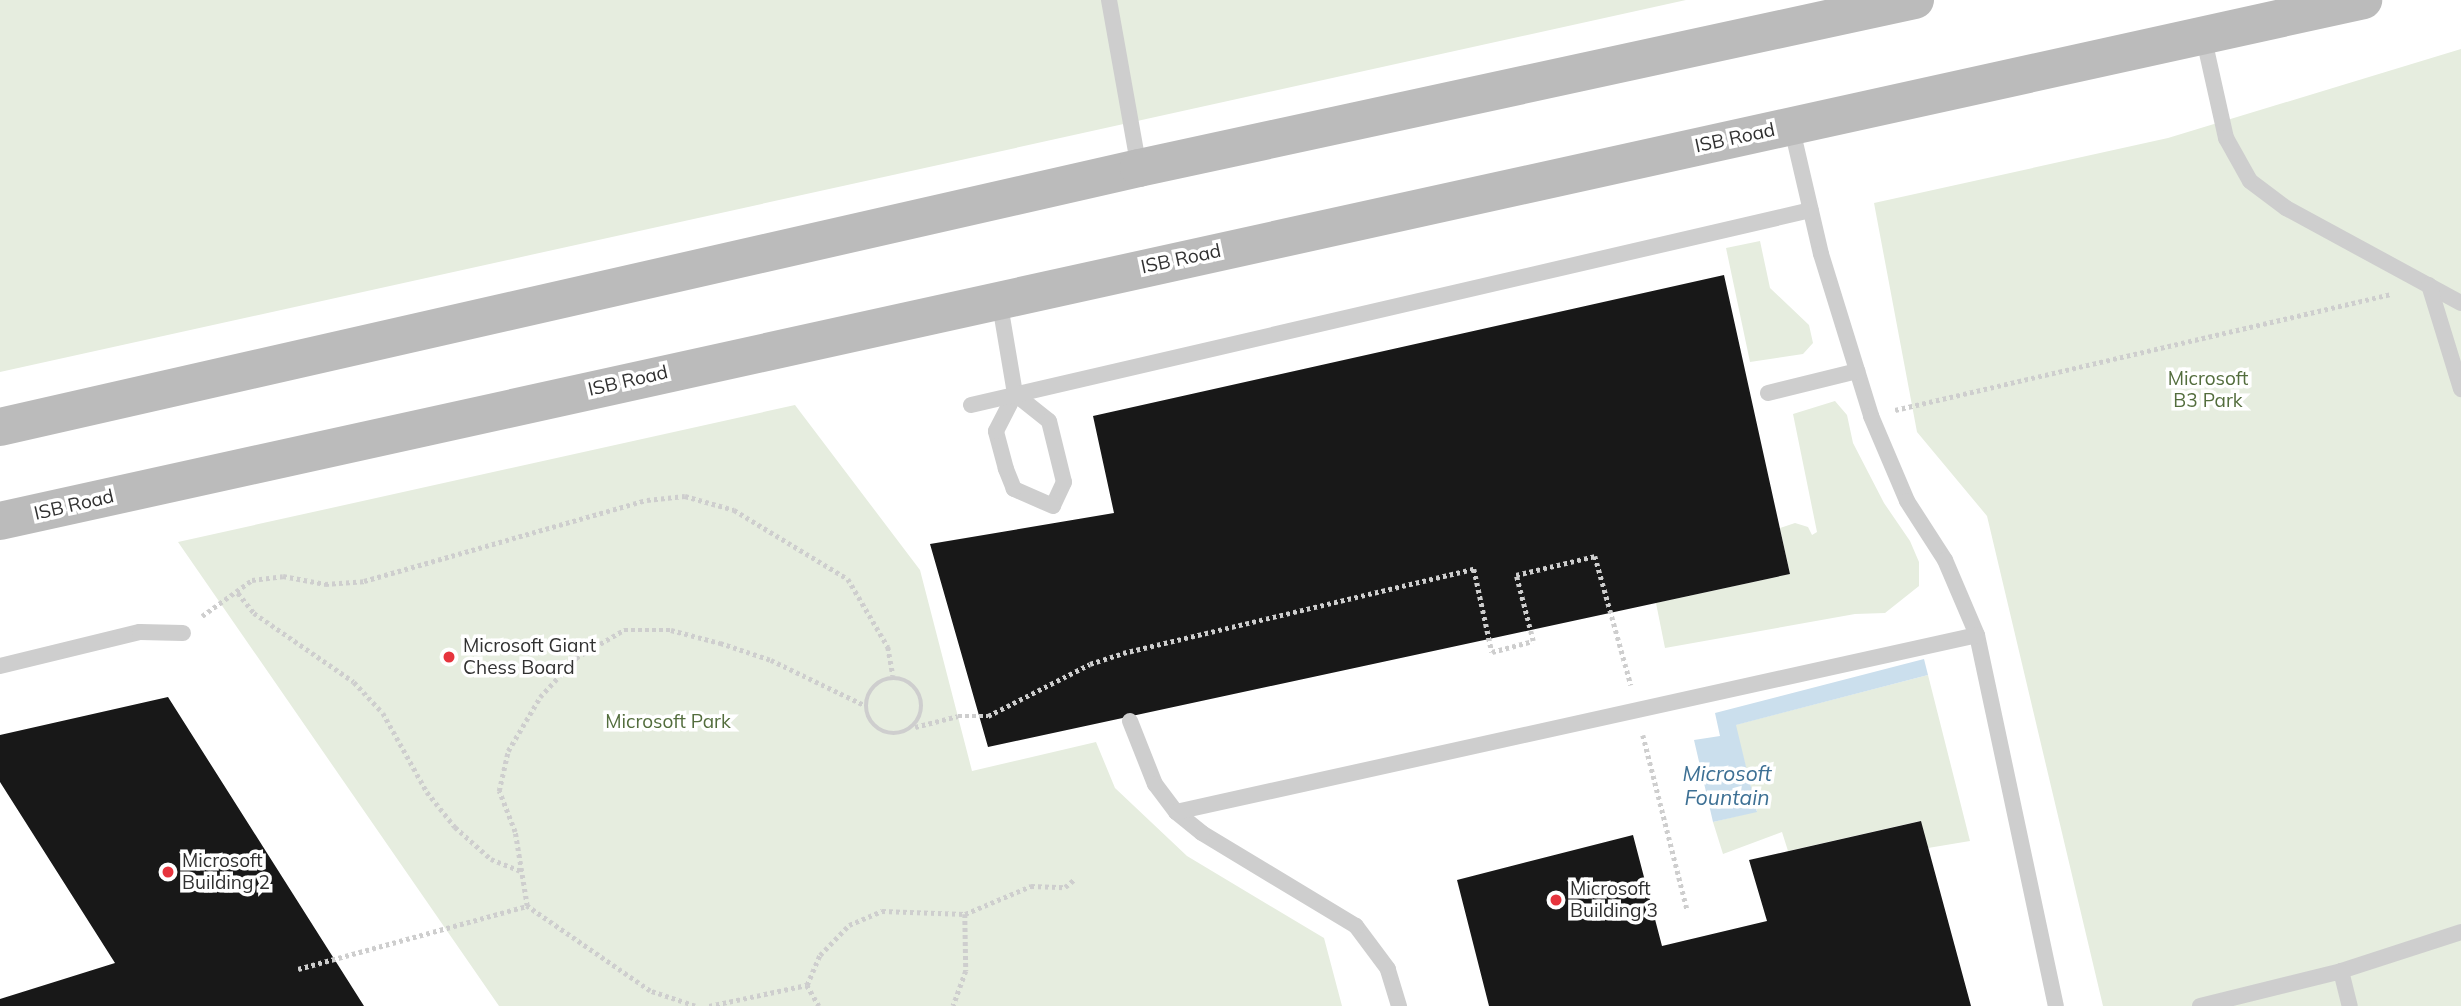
<!DOCTYPE html>
<html>
<head>
<meta charset="utf-8">
<style>
  body { margin:0 }
  #map { position:relative; width:2461px; height:1006px; overflow:hidden; background:#fff; font-family:Mulish,sans-serif }
  div>[style] { position:absolute }
  [style*='--x'] { left:calc(var(--x)*1px); top:calc(var(--y)*1px); width:calc(var(--w)*1px); rotate:calc(var(--a)*1deg) }
  .green>* { inset:0; background:#e6eddf }
  .water>* { inset:0; background:#cbdfed }
  .building>* { inset:0; background:#181818 }
  .path>* { height:4.5px; margin-top:-2.25px; transform-origin:0; background:repeating-linear-gradient(90deg,#cecece 0 3.5px,transparent 0 7px) }
  .path>.ring { margin:-2.25px; padding:0; box-sizing:content-box; background:none; border:4.5px solid #cecece; border-radius:50% }
  .lane>* { height:16px; margin:-8px; padding:0 8px; transform-origin:8px; border-radius:8px; background:#cecece }
  .secondary>* { height:38px; margin:-19px; padding:0 19px; transform-origin:19px; border-radius:19px; background:#bbb }
  .dots>* { width:19px; height:19px; translate:-50% -50%; box-sizing:border-box; border:4px solid #fff; border-radius:50% }
  span { translate:-50% -50%; white-space:nowrap; text-align:center; line-height:1.15; -webkit-text-stroke:7px #fff; paint-order:stroke }
  .street-label { font-size:19px; color:#313131 }
  .park-label { font-size:19px; color:#536d3d }
  .poi-label { font-size:19px; color:#313131 }
  .left { translate:0 -50%; text-align:left }
  .water-label { font-size:21px; color:#3d7094; font-style:italic }
</style>
</head>
<body>
<div id="map">
  <div class="green">
    <i style="clip-path:polygon(0 0,1686px 0,0 372px)"></i>
    <i style="clip-path:polygon(2461px 49px,2461px 1006px,2103px 1006px,1987px 516px,1917px 432px,1874px 203px,2168px 138px)"></i>
    <i style="clip-path:polygon(1760px 241px,1770px 288px,1809px 325px,1813px 343px,1803px 354px,1750px 362px,1726px 248px)"></i>
    <i style="clip-path:polygon(1835px 401px,1847px 415px,1853px 443px,1884px 503px,1910px 541px,1919px 562px,1919px 586px,1885px 613px,1855px 614px,1665px 648px,1656px 603px,1790px 574px,1780px 528px,1795px 523px,1808px 527px,1812px 535px,1817px 532px,1793px 414px)"></i>
    <i style="clip-path:polygon(795px 405px,920px 570px,972px 771px,1096px 742px,1115px 788px,1187px 856px,1324px 938px,1342px 1006px,499px 1006px,178px 542px)"></i>
    <i style="clip-path:polygon(1928px 675px,1970px 841px,1928px 848px,1920px 821px,1788px 851px,1782px 832px,1723px 854px,1713px 822px,1757px 811px,1735px 725px)"></i>
  </div>
  <div class="water">
    <i style="clip-path:polygon(1924px 659px,1928px 675px,1736px 725px,1757px 812px,1713px 822px,1694px 740px,1720px 736px,1715px 713px)"></i>
  </div>
  <div class="building">
    <i style="clip-path:polygon(1724px 275px,1790px 574px,988px 747px,930px 544px,1114px 513px,1093px 416px)"></i>
    <i style="clip-path:polygon(168px 697px,364px 1006px,0 1006px,0 999px,115px 963px,0 782px,0 735px)"></i>
    <i style="clip-path:polygon(1921px 821px,1971px 1006px,1489px 1006px,1457px 880px,1633px 835px,1662px 946px,1767px 921px,1749px 860px)"></i>
  </div>
  <div class="path">
    <i style="--x:1895;--y:410;--w:509;--a:-13.16"></i>
    <i style="--x:238;--y:593;--w:26;--a:51"></i>
    <i style="--x:254;--y:613;--w:121;--a:34.6"></i>
    <i style="--x:354;--y:682;--w:42;--a:46.9"></i>
    <i style="--x:383;--y:713;--w:90;--a:60.9"></i>
    <i style="--x:427;--y:792;--w:45;--a:51.3"></i>
    <i style="--x:455;--y:827;--w:48;--a:41.6"></i>
    <i style="--x:491;--y:859;--w:31;--a:22"></i>
    <i style="--x:202;--y:616;--w:62;--a:-35.8"></i>
    <i style="--x:252;--y:580;--w:31;--a:-7"></i>
    <i style="--x:283;--y:576;--w:43;--a:10.8"></i>
    <i style="--x:325;--y:584;--w:39;--a:-4"></i>
    <i style="--x:364;--y:581;--w:294;--a:-16"></i>
    <i style="--x:647;--y:500;--w:38;--a:-6"></i>
    <i style="--x:685;--y:496;--w:51;--a:15.9"></i>
    <i style="--x:734;--y:510;--w:133;--a:31.2"></i>
    <i style="--x:848;--y:579;--w:79;--a:59.5"></i>
    <i style="--x:888;--y:647;--w:29;--a:80"></i>
    <i class="ring" style="left:866px;top:678px;width:51.5px;height:51.5px"></i>
    <i style="--x:915;--y:727;--w:44;--a:-14.3"></i>
    <i style="--x:958;--y:716;--w:30;--a:0"></i>
    <i style="--x:988;--y:716;--w:114;--a:-27"></i>
    <i style="--x:1090;--y:664;--w:35;--a:-18"></i>
    <i style="--x:1123;--y:653;--w:361;--a:-13.5"></i>
    <i style="--x:1474;--y:569;--w:85;--a:77.8"></i>
    <i style="--x:1492;--y:652;--w:42;--a:-15"></i>
    <i style="--x:1533;--y:641;--w:68;--a:-104.4"></i>
    <i style="--x:1516;--y:575;--w:81;--a:-13.5"></i>
    <i style="--x:1595;--y:556;--w:134;--a:74.4"></i>
    <i style="--x:1643;--y:735;--w:179;--a:75.8"></i>
    <i style="--x:965;--y:914;--w:72;--a:-23"></i>
    <i style="--x:1031;--y:886;--w:34;--a:2"></i>
    <i style="--x:1065;--y:887;--w:13;--a:-39"></i>
    <i style="--x:298;--y:969;--w:238;--a:-15.4"></i>
    <i style="--x:807;--y:985;--w:33;--a:-67"></i>
    <i style="--x:820;--y:955;--w:42;--a:-46"></i>
    <i style="--x:849;--y:925;--w:36;--a:-23"></i>
    <i style="--x:882;--y:911;--w:83;--a:2.1"></i>
    <i style="--x:965;--y:914;--w:57;--a:89"></i>
    <i style="--x:966;--y:971;--w:37;--a:110"></i>
    <i style="--x:695;--y:1006;--w:47;--a:-161.6"></i>
    <i style="--x:650;--y:991;--w:150;--a:-145.4"></i>
    <i style="--x:527;--y:906;--w:75;--a:-99.2"></i>
    <i style="--x:515;--y:832;--w:44;--a:-111.3"></i>
    <i style="--x:499;--y:791;--w:41;--a:-77.3"></i>
    <i style="--x:508;--y:751;--w:63;--a:-59.3"></i>
    <i style="--x:540;--y:697;--w:53;--a:-47.3"></i>
    <i style="--x:576;--y:658;--w:56;--a:-30.3"></i>
    <i style="--x:624;--y:630;--w:47;--a:0"></i>
    <i style="--x:671;--y:630;--w:51;--a:14.9"></i>
    <i style="--x:720;--y:643;--w:54;--a:18.4"></i>
    <i style="--x:771;--y:660;--w:103;--a:25.8"></i>
    <i style="--x:709;--y:1006;--w:100;--a:-12.1"></i>
    <i style="--x:807;--y:985;--w:24;--a:60"></i>
  </div>
  <div class="lane">
    <i style="--x:1109;--y:0;--w:171;--a:79.9"></i>
    <i style="--x:2203;--y:35;--w:106;--a:77.4"></i>
    <i style="--x:2226;--y:138;--w:49;--a:60.8"></i>
    <i style="--x:2250;--y:181;--w:45;--a:36.9"></i>
    <i style="--x:2286;--y:208;--w:199;--a:28.5"></i>
    <i style="--x:1791;--y:125;--w:132;--a:76.9"></i>
    <i style="--x:1821;--y:254;--w:170;--a:72.8"></i>
    <i style="--x:1871;--y:416;--w:92;--a:67"></i>
    <i style="--x:1907;--y:501;--w:70;--a:57.2"></i>
    <i style="--x:1945;--y:560;--w:82;--a:66.9"></i>
    <i style="--x:1977;--y:635;--w:379;--a:78"></i>
    <i style="--x:2429;--y:285;--w:109;--a:72.9"></i>
    <i style="--x:999;--y:299;--w:96;--a:80.4"></i>
    <i style="--x:1768;--y:393;--w:92;--a:-13.9"></i>
    <i style="--x:1015;--y:394;--w:43;--a:38.5"></i>
    <i style="--x:1049;--y:421;--w:63;--a:76.2"></i>
    <i style="--x:1064;--y:482;--w:26;--a:115"></i>
    <i style="--x:1053;--y:506;--w:43;--a:-156.4"></i>
    <i style="--x:1014;--y:489;--w:22;--a:-112"></i>
    <i style="--x:1006;--y:469;--w:39;--a:-105"></i>
    <i style="--x:996;--y:431;--w:42;--a:-62.8"></i>
    <i style="--x:971;--y:405;--w:862;--a:-13.07"></i>
    <i style="--x:0;--y:666;--w:144;--a:-13.7"></i>
    <i style="--x:140;--y:632;--w:43;--a:1.3"></i>
    <i style="--x:1130;--y:721;--w:68;--a:68.4"></i>
    <i style="--x:1155;--y:784;--w:35;--a:53"></i>
    <i style="--x:2341;--y:971;--w:126;--a:-18"></i>
    <i style="--x:1399;--y:1006;--w:39;--a:-107"></i>
    <i style="--x:1388;--y:969;--w:54;--a:-126.7"></i>
    <i style="--x:1356;--y:926;--w:180;--a:-148.9"></i>
    <i style="--x:1202;--y:833;--w:33;--a:-141"></i>
    <i style="--x:1176;--y:812;--w:820;--a:-12.46"></i>
    <i style="--x:2200;--y:1006;--w:145;--a:-13.9"></i>
    <i style="--x:2341;--y:971;--w:36;--a:76"></i>
  </div>
  <div class="secondary">
    <i style="--x:0;--y:427;--w:1168;--a:-12.81"></i>
    <i style="--x:1139;--y:168;--w:794;--a:-12.22"></i>
    <i style="--x:0;--y:521;--w:2420;--a:-12.43"></i>
  </div>
  <div class="dots">
    <i style="left:449px;top:657px;background:#e6343d"></i>
    <i style="left:168px;top:872px;background:#e6343d"></i>
    <i style="left:1556px;top:900px;background:#e6343d"></i>
  </div>
  <div class="street-label">
    <span style="left:1735px;top:138px;rotate:-12deg">ISB Road</span>
    <span style="left:1181px;top:259px;rotate:-12deg">ISB Road</span>
    <span style="left:628px;top:381px;rotate:-13deg">ISB Road</span>
    <span style="left:74px;top:505px;rotate:-13deg">ISB Road</span>
  </div>
  <div class="park-label">
    <span style="left:2208px;top:390px">Microsoft<br>B3 Park</span>
    <span style="left:668px;top:722px">Microsoft Park</span>
  </div>
  <div class="poi-label">
    <span class="left" style="left:463px;top:657px">Microsoft Giant<br>Chess Board</span>
    <span class="left" style="left:182px;top:872px">Microsoft<br>Building 2</span>
    <span class="left" style="left:1570px;top:900px">Microsoft<br>Building 3</span>
  </div>
  <div class="water-label">
    <span style="left:1727px;top:785px">Microsoft<br>Fountain</span>
  </div>
</div>
</body>
</html>
